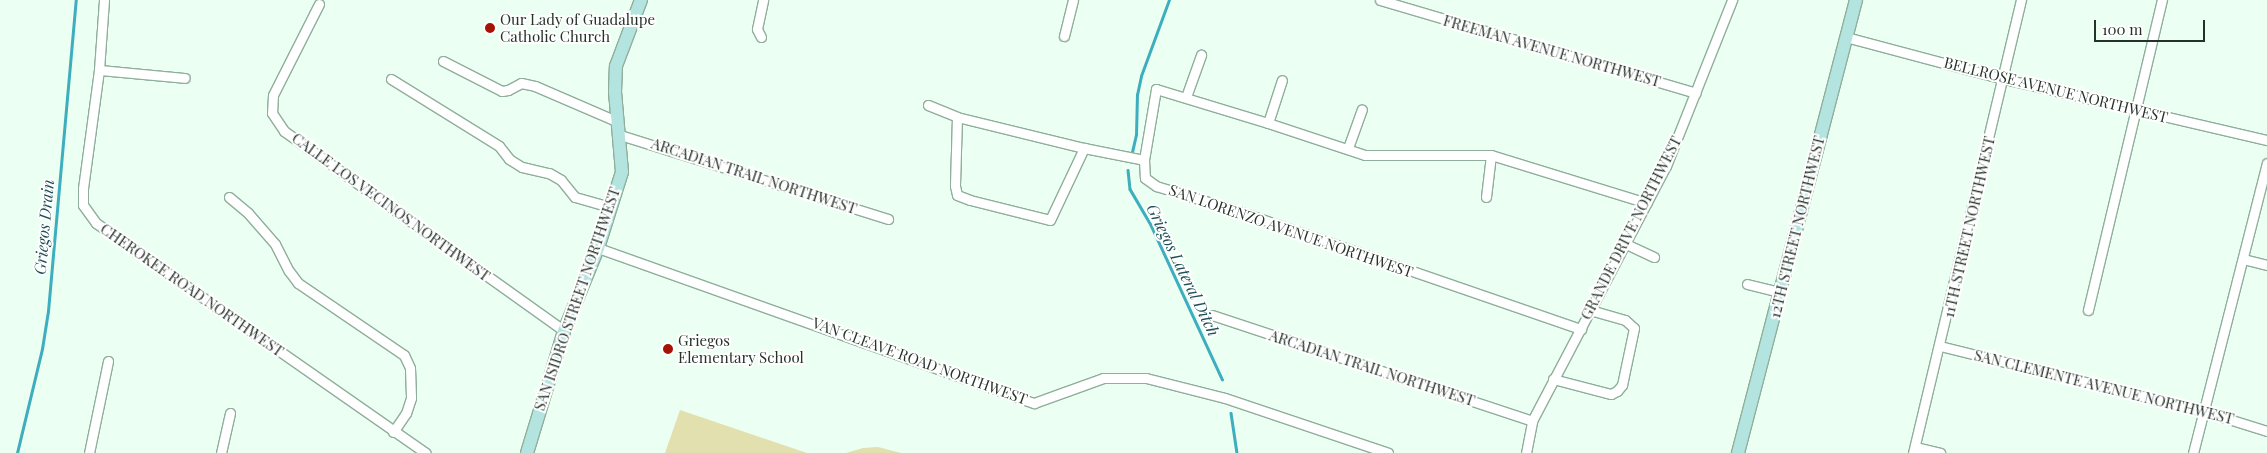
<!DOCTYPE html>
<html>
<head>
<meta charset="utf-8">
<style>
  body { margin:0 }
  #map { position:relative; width:2267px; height:453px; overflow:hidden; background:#ebfff2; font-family:"Playfair Display",serif }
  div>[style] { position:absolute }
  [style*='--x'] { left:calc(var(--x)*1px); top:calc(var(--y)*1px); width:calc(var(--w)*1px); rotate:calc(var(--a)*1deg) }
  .green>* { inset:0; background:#e1e0ae }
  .stream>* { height:2.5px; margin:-1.25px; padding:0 1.25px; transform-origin:1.25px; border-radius:1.25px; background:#3eaebe }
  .roads { filter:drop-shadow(1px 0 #8fae9b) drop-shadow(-1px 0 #8fae9b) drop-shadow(0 1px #8fae9b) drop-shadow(0 -1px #8fae9b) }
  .street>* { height:9px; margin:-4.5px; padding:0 4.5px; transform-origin:4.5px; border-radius:4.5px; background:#fff }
  .secondary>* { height:12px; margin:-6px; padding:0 6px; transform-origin:6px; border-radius:6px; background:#b3e4e0 }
  .dots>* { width:14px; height:14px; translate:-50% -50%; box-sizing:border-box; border:2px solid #fff; border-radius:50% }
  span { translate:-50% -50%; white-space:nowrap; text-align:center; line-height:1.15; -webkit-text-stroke:4px #fff; paint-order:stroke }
  .poi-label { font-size:15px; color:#25322a }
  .left { translate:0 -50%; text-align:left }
  .street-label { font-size:15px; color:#25322a }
  .water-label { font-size:16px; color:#1f4f56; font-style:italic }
  .scale { position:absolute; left:2094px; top:20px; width:111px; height:22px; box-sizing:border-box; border:2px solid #25322a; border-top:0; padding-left:6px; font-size:15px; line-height:18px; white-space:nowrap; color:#25322a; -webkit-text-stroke:4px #fff; paint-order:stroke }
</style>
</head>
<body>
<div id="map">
  <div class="green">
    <i style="clip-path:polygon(680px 410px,807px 453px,665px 453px)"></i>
    <i style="clip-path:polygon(878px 447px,901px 453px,846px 453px,863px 448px)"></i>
  </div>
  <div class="stream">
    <i style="--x:1132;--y:152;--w:17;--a:-77"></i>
    <i style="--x:1136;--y:135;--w:40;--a:-88.6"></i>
    <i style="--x:1137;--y:95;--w:19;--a:-78"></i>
    <i style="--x:1141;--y:76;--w:81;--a:-69.8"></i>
    <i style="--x:1128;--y:170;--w:19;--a:84"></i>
    <i style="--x:1130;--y:189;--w:42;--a:59.7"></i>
    <i style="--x:1151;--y:225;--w:170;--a:65.2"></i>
    <i style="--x:1231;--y:413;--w:40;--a:81.5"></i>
    <i style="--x:17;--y:453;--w:107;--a:-76.5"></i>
    <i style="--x:42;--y:349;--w:38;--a:-81"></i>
    <i style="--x:48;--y:311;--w:312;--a:-84.9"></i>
  </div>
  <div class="roads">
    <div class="street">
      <i style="--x:104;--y:0;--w:70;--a:94.1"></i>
      <i style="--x:99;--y:70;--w:120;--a:97.7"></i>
      <i style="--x:83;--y:189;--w:16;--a:90"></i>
      <i style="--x:83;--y:205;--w:22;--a:54"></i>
      <i style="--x:96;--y:223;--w:402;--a:34.9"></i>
      <i style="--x:1380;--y:0;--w:329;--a:16.4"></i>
      <i style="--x:319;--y:4;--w:102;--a:116.8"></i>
      <i style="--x:273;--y:95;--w:18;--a:93"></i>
      <i style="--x:272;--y:113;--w:22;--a:56"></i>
      <i style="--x:284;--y:131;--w:344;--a:35.5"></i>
      <i style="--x:1064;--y:36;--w:37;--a:-76"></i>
      <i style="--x:761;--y:37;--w:9;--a:-117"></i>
      <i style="--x:757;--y:29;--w:30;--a:-78"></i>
      <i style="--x:1846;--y:37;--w:163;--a:14.9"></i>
      <i style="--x:2004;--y:79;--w:270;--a:13.1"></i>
      <i style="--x:443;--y:61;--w:66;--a:27"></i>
      <i style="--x:502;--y:91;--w:6;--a:-9"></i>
      <i style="--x:508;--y:90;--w:15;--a:-28"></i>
      <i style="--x:521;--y:83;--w:14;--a:12"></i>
      <i style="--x:535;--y:86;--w:90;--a:23.4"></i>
      <i style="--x:99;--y:70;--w:86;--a:5.3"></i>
      <i style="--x:391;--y:79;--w:127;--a:31.8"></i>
      <i style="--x:499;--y:146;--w:16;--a:52"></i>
      <i style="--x:509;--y:159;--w:15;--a:32"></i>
      <i style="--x:522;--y:167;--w:28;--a:13"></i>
      <i style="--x:549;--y:173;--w:14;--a:30"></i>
      <i style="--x:561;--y:180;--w:22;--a:51"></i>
      <i style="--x:575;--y:197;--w:36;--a:16"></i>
      <i style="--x:1186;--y:97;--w:45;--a:-70.3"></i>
      <i style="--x:928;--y:105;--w:31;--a:22"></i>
      <i style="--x:957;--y:117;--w:131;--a:13.7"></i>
      <i style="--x:1084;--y:148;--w:61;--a:11.3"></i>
      <i style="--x:1144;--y:160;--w:18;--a:87"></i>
      <i style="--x:1145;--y:178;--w:14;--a:36"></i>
      <i style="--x:1156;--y:186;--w:86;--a:17"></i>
      <i style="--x:1238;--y:211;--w:363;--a:19"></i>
      <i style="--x:957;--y:117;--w:69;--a:91.7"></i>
      <i style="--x:955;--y:186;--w:9;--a:77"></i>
      <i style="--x:957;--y:195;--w:14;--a:21"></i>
      <i style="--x:970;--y:200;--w:82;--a:14"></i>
      <i style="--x:1050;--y:220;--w:80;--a:-64.7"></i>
      <i style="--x:1268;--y:123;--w:45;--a:-72"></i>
      <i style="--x:620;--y:135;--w:281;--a:17.4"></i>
      <i style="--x:1348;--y:148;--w:41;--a:-70.3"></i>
      <i style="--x:1144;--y:160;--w:72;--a:-80.4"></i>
      <i style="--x:1156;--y:89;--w:117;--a:16.9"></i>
      <i style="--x:1268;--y:123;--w:102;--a:18.3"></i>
      <i style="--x:1365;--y:155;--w:126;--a:0"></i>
      <i style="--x:1491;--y:155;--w:163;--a:17.1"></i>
      <i style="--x:229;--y:197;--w:25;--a:40"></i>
      <i style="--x:248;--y:213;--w:41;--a:48.9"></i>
      <i style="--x:275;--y:244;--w:30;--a:63"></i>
      <i style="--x:289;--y:271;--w:15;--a:53"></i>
      <i style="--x:298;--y:283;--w:128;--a:34.2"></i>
      <i style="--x:404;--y:355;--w:14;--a:65"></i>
      <i style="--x:410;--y:368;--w:30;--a:88"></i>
      <i style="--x:411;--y:398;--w:16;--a:108"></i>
      <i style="--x:406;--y:413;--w:23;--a:124"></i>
      <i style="--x:1486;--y:197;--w:42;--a:-83.2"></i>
      <i style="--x:1626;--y:244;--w:31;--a:25"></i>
      <i style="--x:598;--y:248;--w:463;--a:19.6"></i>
      <i style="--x:1034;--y:403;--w:73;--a:-19.9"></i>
      <i style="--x:1103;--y:378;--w:43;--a:0"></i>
      <i style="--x:1146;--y:378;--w:81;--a:14.2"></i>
      <i style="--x:1225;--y:398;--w:172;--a:18.6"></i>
      <i style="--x:2243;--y:259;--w:25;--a:14"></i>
      <i style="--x:1747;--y:284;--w:34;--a:14"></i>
      <i style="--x:2088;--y:310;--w:319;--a:-76.6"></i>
      <i style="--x:1212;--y:315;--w:337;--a:18.3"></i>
      <i style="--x:1940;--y:346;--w:271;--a:13.9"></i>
      <i style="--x:2203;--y:411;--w:67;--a:17.4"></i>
      <i style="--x:1553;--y:379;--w:60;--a:14.5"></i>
      <i style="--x:1611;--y:394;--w:7;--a:-27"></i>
      <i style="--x:1617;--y:391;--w:8;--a:-50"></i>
      <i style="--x:1622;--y:385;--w:58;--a:-78.1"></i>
      <i style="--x:1634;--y:328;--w:12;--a:-138"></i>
      <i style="--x:1625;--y:320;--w:35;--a:-164"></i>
      <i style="--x:1915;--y:447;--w:26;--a:13"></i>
      <i style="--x:89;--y:453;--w:94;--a:-78.3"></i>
      <i style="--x:221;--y:453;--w:41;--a:-77.3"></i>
      <i style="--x:1526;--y:453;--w:33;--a:-79"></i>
      <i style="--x:1532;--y:421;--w:288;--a:-62.3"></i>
      <i style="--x:1666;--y:166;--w:179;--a:-68.3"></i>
      <i style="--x:1913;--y:453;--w:466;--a:-76.6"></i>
      <i style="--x:2193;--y:453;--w:299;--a:-75.7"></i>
    </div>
    <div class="secondary">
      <i style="--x:527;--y:453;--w:127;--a:-73.1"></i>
      <i style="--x:564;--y:331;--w:90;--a:-67.7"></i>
      <i style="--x:598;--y:248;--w:80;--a:-72.5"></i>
      <i style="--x:622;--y:172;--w:80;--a:-95"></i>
      <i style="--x:615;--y:92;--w:26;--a:-88"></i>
      <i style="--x:616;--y:66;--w:71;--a:-69.3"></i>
      <i style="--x:1738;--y:453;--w:468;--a:-75.4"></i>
    </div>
  </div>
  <div class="dots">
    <i style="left:490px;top:28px;background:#a61304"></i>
    <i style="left:668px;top:349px;background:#a61304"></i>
  </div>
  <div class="poi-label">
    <span class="left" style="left:500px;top:28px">Our Lady of Guadalupe<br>Catholic Church</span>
    <span class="left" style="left:678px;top:349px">Griegos<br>Elementary School</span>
  </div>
  <div class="street-label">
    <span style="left:1552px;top:51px;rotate:16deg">FREEMAN AVENUE NORTHWEST</span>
    <span style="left:2056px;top:90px;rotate:14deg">BELLROSE AVENUE NORTHWEST</span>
    <span style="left:754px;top:176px;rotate:18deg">ARCADIAN TRAIL NORTHWEST</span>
    <span style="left:391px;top:207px;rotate:36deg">CALLE LOS VECINOS NORTHWEST</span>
    <span style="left:1797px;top:227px;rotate:-76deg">12TH STREET NORTHWEST</span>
    <span style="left:1969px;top:227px;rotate:-77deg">11TH STREET NORTHWEST</span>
    <span style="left:1631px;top:228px;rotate:-63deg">GRANDE DRIVE NORTHWEST</span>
    <span style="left:1291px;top:231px;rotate:19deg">SAN LORENZO AVENUE NORTHWEST</span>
    <span style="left:192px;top:290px;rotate:35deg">CHEROKEE ROAD NORTHWEST</span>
    <span style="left:577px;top:299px;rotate:-71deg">SAN ISIDRO STREET NORTHWEST</span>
    <span style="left:920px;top:361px;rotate:20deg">VAN CLEAVE ROAD NORTHWEST</span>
    <span style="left:1372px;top:368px;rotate:18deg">ARCADIAN TRAIL NORTHWEST</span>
    <span style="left:2104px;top:387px;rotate:14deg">SAN CLEMENTE AVENUE NORTHWEST</span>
  </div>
  <div class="water-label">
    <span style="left:44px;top:227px;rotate:-85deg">Griegos Drain</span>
    <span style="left:1183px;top:270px;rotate:64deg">Griegos Lateral Ditch</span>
  </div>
  <div class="scale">100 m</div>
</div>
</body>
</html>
